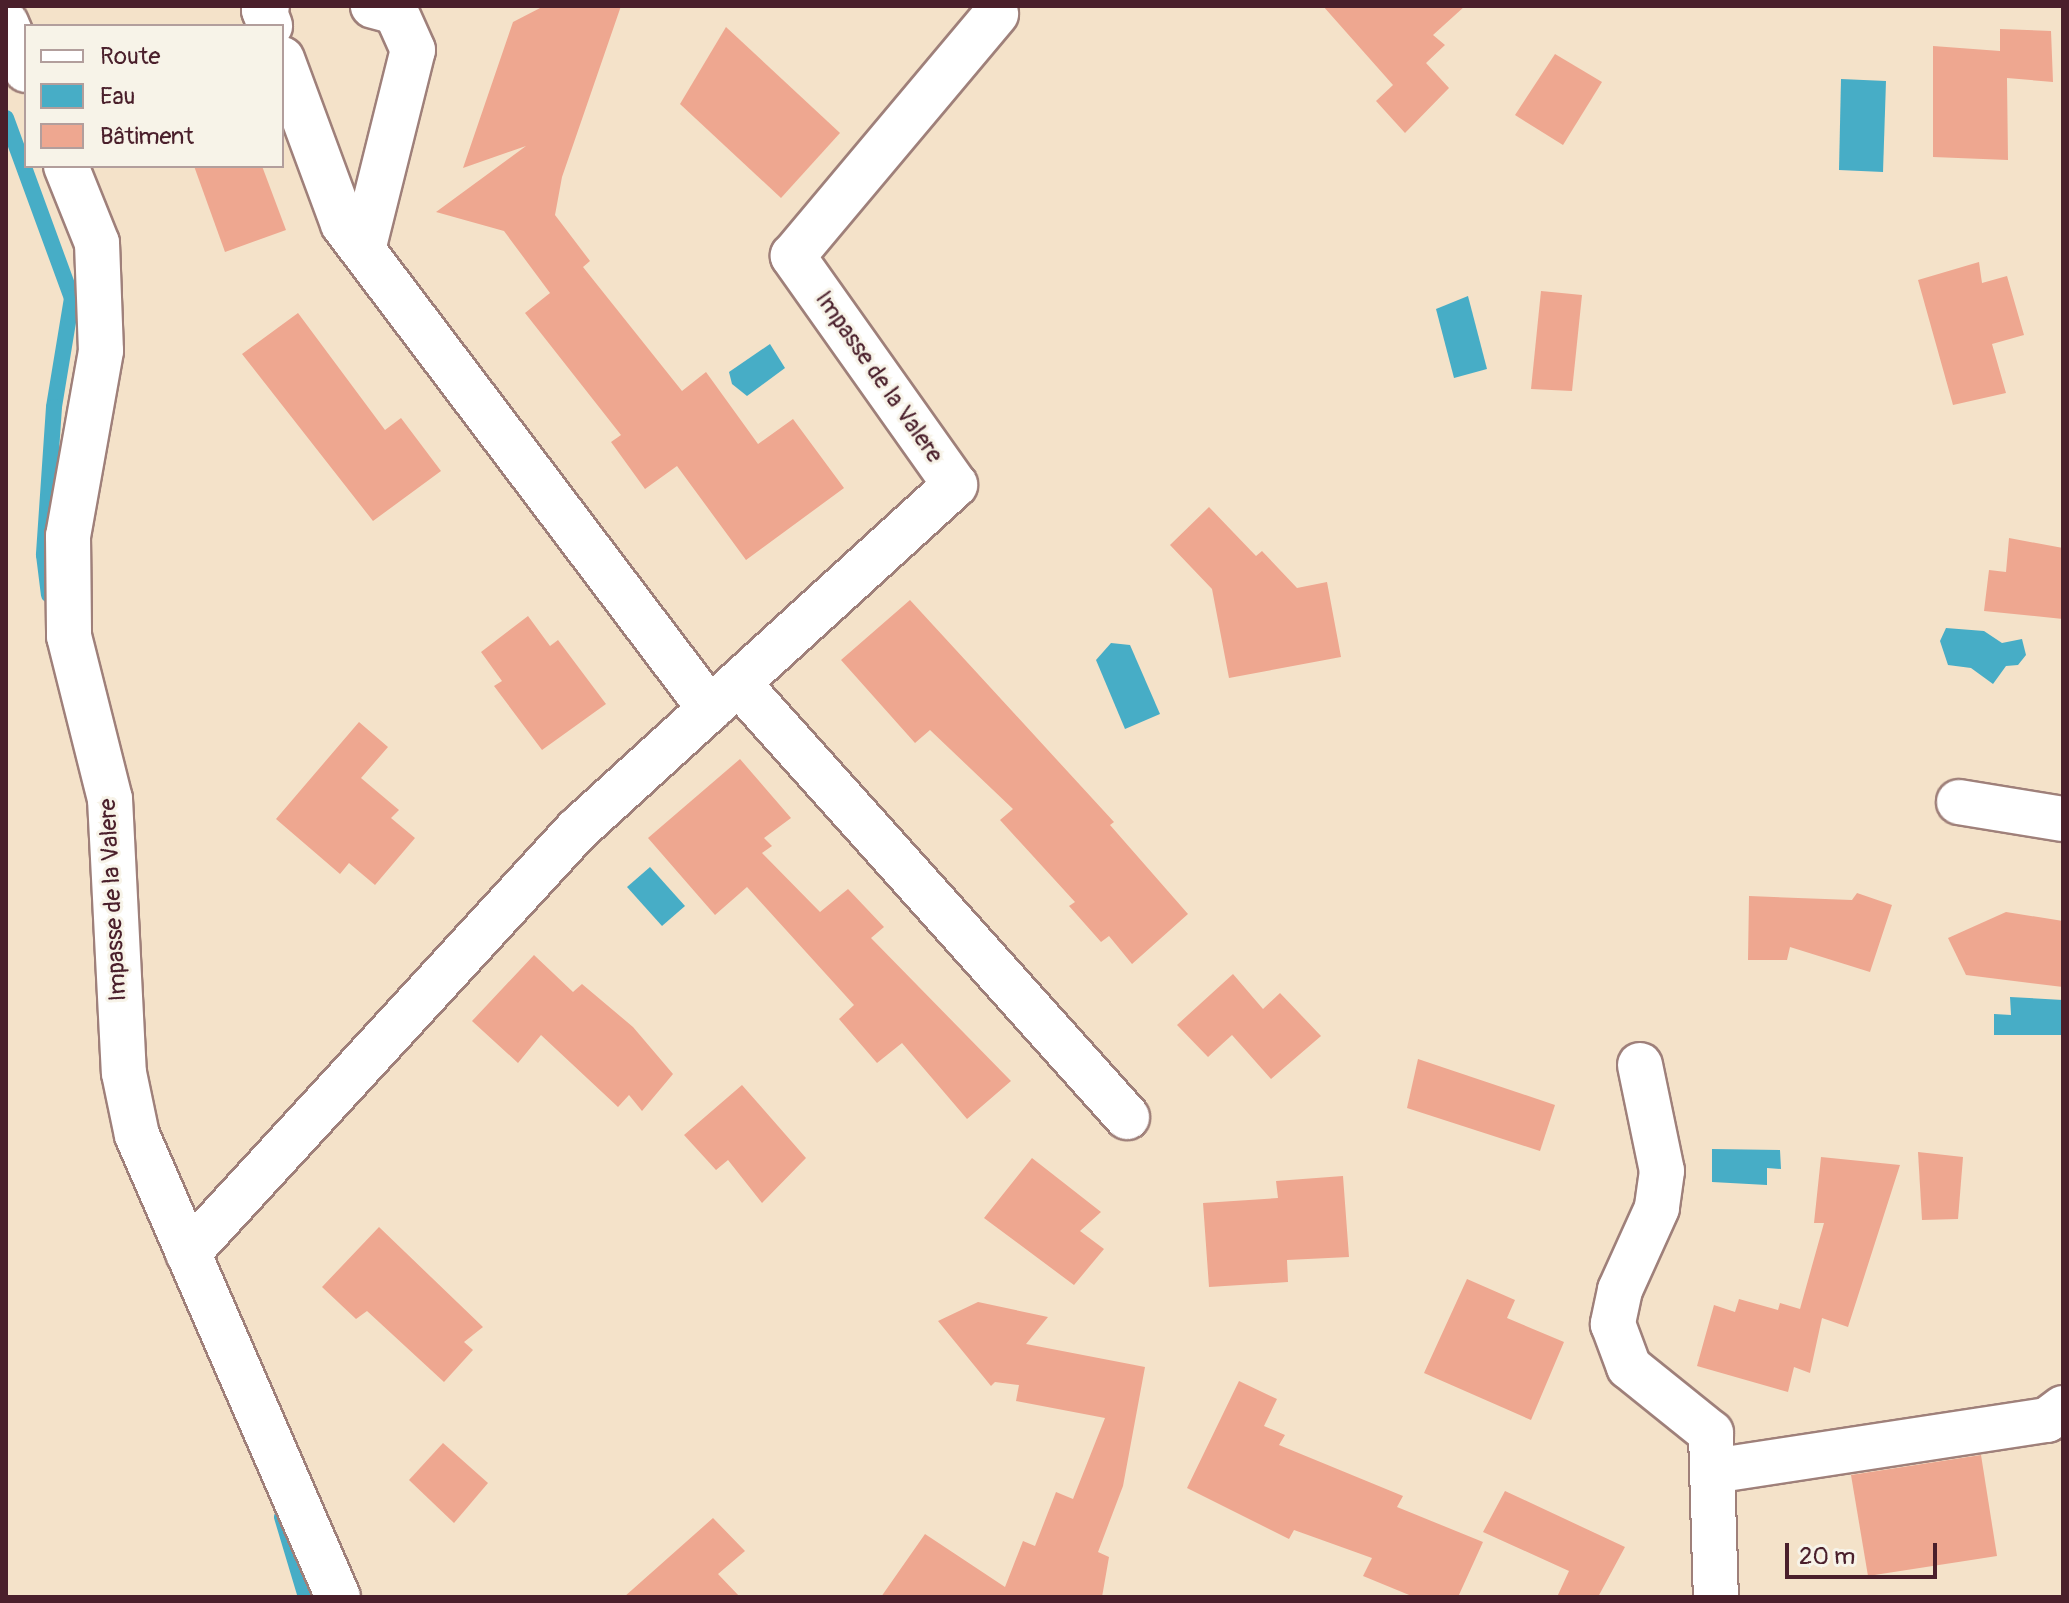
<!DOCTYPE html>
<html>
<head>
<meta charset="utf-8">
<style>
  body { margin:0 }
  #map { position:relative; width:2069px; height:1603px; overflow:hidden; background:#f4e2c9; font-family:Pangolin,sans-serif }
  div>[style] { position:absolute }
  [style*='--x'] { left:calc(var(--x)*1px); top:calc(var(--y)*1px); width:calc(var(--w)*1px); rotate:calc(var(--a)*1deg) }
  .water>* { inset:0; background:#47adc6 }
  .stream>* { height:16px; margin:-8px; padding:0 8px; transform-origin:8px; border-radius:8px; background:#47adc6 }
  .building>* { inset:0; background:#eea790 }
  .roads { filter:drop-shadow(2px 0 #9f807a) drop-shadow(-2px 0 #9f807a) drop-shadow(0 2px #9f807a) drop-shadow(0 -2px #9f807a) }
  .minor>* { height:44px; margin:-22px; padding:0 22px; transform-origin:22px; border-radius:22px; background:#fff }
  span { translate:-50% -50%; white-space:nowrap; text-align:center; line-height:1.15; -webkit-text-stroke:6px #f7f3e8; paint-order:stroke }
  .street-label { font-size:24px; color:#4a1f2b }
  .frame { position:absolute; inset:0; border:8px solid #4a1f2b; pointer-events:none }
  .legend { position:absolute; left:24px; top:24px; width:260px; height:144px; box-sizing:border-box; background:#f7f3e8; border:2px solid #b29e9c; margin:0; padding:10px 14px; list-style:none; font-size:24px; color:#4a1f2b }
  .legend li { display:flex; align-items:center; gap:16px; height:40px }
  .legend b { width:40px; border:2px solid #b29e9c }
  .scale { position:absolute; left:1785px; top:1543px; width:152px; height:36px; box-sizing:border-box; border:4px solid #4a1f2b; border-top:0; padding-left:10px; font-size:24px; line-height:28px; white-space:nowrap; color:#4a1f2b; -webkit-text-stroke:6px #f7f3e8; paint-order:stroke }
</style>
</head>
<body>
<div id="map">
  <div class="water">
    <i style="clip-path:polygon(1841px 79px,1886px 81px,1883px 172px,1839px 170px)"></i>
    <i style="clip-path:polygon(1468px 296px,1487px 369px,1454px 378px,1436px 309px)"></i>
    <i style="clip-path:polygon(770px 344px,785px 368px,747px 396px,732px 384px,729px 372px)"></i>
    <i style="clip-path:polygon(1946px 628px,1984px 631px,2002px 643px,2022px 639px,2026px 655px,2018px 665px,2006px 666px,1993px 684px,1971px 668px,1948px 665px,1940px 641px)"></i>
    <i style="clip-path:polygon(1111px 643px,1130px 645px,1160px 714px,1125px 729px,1096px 660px)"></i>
    <i style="clip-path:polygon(650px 867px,685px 906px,662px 926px,627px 887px)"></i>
    <i style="clip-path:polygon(2010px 997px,2063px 1000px,2063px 1035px,1994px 1035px,1994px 1014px,2011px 1015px)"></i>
    <i style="clip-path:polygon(1712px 1149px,1780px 1150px,1781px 1169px,1767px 1168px,1767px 1185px,1712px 1182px)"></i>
  </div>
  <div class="stream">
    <i style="--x:6;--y:118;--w:192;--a:69.9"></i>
    <i style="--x:72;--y:298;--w:110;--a:99.4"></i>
    <i style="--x:54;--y:407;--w:148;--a:93.9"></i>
    <i style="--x:44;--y:555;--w:40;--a:82.9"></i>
    <i style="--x:282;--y:1517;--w:84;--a:73.3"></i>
  </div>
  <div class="building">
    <i style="clip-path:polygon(544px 6px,621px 6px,562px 177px,555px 215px,590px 261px,583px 267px,682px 391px,706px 372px,758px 444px,793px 419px,844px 488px,746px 560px,677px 466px,645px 489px,611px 442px,621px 435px,525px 313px,550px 293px,504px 231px,436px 212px,526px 146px,463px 168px,513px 22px)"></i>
    <i style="clip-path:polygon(1323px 6px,1465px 6px,1433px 35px,1445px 45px,1426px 63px,1449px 88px,1405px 133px,1376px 101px,1393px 85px)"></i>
    <i style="clip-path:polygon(726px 27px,840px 133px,781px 198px,680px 104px)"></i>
    <i style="clip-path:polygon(2000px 29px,2051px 31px,2053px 82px,2007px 78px,2008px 160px,1933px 157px,1933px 46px,2000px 51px)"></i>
    <i style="clip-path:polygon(1555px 54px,1602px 82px,1563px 145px,1515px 115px)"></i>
    <i style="clip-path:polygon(194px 166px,262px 166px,286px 230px,225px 252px)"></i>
    <i style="clip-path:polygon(1979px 262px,1982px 283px,2007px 276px,2024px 335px,1992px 344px,2006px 393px,1953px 405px,1918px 280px)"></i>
    <i style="clip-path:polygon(1541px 291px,1582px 295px,1572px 391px,1531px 389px)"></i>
    <i style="clip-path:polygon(298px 313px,385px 430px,401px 418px,441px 471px,373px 521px,242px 354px)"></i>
    <i style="clip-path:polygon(1209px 507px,1256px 556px,1262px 551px,1297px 588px,1327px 582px,1341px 657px,1229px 678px,1212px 589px,1170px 545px)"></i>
    <i style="clip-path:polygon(2009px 538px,2063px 548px,2063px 619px,1984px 611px,1989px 570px,2006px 572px)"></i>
    <i style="clip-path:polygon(910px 600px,1114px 822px,1110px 825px,1188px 914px,1132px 964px,1109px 936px,1101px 942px,1069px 906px,1075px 902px,1000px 820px,1013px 809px,930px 730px,915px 743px,841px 660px)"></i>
    <i style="clip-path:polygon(528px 616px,550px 646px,558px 640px,606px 704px,542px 750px,494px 686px,502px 681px,481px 652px)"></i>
    <i style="clip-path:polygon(359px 722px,388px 747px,361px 778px,399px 810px,391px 818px,415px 838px,375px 885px,349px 863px,340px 874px,276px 819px)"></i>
    <i style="clip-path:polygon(740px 759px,791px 818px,764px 838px,772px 846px,762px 853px,820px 912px,848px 889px,884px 927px,871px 938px,1011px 1081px,967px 1119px,902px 1043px,877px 1063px,839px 1019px,854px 1005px,747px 887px,715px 915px,648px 838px)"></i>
    <i style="clip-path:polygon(1857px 893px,1892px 905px,1870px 972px,1790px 947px,1787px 960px,1748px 960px,1749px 896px,1852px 900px)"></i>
    <i style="clip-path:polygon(2006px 912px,2063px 921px,2063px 987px,1966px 975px,1948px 938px)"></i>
    <i style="clip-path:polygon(534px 955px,573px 992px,582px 984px,633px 1027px,673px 1074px,642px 1111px,629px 1095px,618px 1107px,541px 1035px,518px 1063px,472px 1021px)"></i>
    <i style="clip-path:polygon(1233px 974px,1263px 1009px,1280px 993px,1321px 1036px,1271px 1079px,1232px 1035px,1208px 1057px,1177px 1025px)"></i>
    <i style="clip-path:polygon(1418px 1059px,1555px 1105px,1540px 1151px,1407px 1108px)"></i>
    <i style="clip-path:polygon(742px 1085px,806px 1158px,762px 1203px,728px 1160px,716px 1170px,684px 1135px)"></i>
    <i style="clip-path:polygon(1918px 1152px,1963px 1157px,1958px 1219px,1922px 1220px)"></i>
    <i style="clip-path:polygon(1821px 1157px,1900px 1165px,1848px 1327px,1822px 1318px,1810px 1373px,1794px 1367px,1788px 1392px,1697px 1366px,1714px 1305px,1735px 1312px,1739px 1299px,1778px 1310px,1780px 1303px,1800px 1309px,1824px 1223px,1814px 1223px)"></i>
    <i style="clip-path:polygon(1032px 1158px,1101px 1212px,1080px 1231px,1104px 1249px,1074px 1285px,984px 1218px)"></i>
    <i style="clip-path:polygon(1343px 1176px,1349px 1257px,1287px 1260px,1288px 1282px,1209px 1287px,1203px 1203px,1278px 1198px,1276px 1181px)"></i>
    <i style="clip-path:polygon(379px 1227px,483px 1327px,464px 1342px,473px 1350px,444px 1382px,367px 1311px,356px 1319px,322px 1287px)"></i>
    <i style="clip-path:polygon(1467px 1279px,1515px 1300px,1507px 1318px,1564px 1342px,1531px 1420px,1424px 1373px)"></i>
    <i style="clip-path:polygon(978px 1302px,1048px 1317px,1026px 1344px,1145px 1367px,1123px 1486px,1098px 1552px,1109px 1557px,1102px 1597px,881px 1597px,925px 1534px,1005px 1587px,1023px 1541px,1035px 1546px,1056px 1492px,1073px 1499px,1105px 1418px,1016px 1401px,1019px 1385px,995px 1382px,991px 1386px,938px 1321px)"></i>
    <i style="clip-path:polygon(1239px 1381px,1277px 1399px,1264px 1426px,1285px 1435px,1279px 1445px,1403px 1496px,1397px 1507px,1483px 1542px,1458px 1597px,1414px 1597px,1363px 1576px,1372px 1558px,1294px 1530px,1289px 1539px,1187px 1488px)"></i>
    <i style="clip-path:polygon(443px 1443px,488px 1483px,454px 1523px,409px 1480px)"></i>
    <i style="clip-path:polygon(1981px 1455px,1997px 1556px,1868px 1576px,1851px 1475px)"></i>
    <i style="clip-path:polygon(1505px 1491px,1625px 1547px,1598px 1597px,1557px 1597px,1569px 1571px,1483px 1532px)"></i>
    <i style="clip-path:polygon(713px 1518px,745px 1551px,718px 1574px,740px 1597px,624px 1597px)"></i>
  </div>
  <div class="roads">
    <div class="minor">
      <i style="--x:267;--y:6;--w:5;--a:127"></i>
      <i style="--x:264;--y:10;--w:17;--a:69"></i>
      <i style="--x:6;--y:23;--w:51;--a:66.9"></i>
      <i style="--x:282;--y:59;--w:176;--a:69.7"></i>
      <i style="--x:343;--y:224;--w:608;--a:52.89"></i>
      <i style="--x:66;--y:166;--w:83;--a:68.1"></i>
      <i style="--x:97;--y:243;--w:108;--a:87.9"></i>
      <i style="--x:101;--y:351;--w:188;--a:100.1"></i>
      <i style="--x:68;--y:536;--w:100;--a:89.4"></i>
      <i style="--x:69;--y:636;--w:168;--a:75.9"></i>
      <i style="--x:110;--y:799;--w:274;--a:87.1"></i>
      <i style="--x:124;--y:1073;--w:63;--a:78.2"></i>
      <i style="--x:137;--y:1135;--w:504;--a:66.49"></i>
      <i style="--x:363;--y:250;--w:206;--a:-76"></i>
      <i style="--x:413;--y:50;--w:42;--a:-114.1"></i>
      <i style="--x:396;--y:12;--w:24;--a:-165"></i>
      <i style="--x:738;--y:683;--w:583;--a:48.13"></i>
      <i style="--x:1959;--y:802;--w:105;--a:9.3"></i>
      <i style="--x:1640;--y:1065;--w:108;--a:78.3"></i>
      <i style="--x:1662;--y:1171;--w:37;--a:98"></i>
      <i style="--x:1657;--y:1208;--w:90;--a:114.3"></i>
      <i style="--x:1620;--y:1290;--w:35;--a:102"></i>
      <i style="--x:1613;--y:1324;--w:46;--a:69.6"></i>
      <i style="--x:1629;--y:1367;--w:105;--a:38.8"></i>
      <i style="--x:1711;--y:1433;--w:164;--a:88.3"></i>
      <i style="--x:188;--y:1253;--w:575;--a:-47.4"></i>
      <i style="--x:577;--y:830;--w:512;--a:-42.39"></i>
      <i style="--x:955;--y:485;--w:281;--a:-125.3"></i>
      <i style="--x:793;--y:256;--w:316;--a:-50"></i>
      <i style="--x:1713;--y:1471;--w:338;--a:-8.7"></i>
      <i style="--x:2047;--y:1420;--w:20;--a:-37"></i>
    </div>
  </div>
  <div class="street-label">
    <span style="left:879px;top:377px;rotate:55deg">Impasse de la Valere</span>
    <span style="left:113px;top:900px;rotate:-93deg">Impasse de la Valere</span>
  </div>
  <div class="frame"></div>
  <ul class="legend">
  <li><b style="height:10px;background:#fff"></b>Route</li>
  <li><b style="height:22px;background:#47adc6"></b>Eau</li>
  <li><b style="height:22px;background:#eea790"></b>Bâtiment</li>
  </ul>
  <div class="scale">20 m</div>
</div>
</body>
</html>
